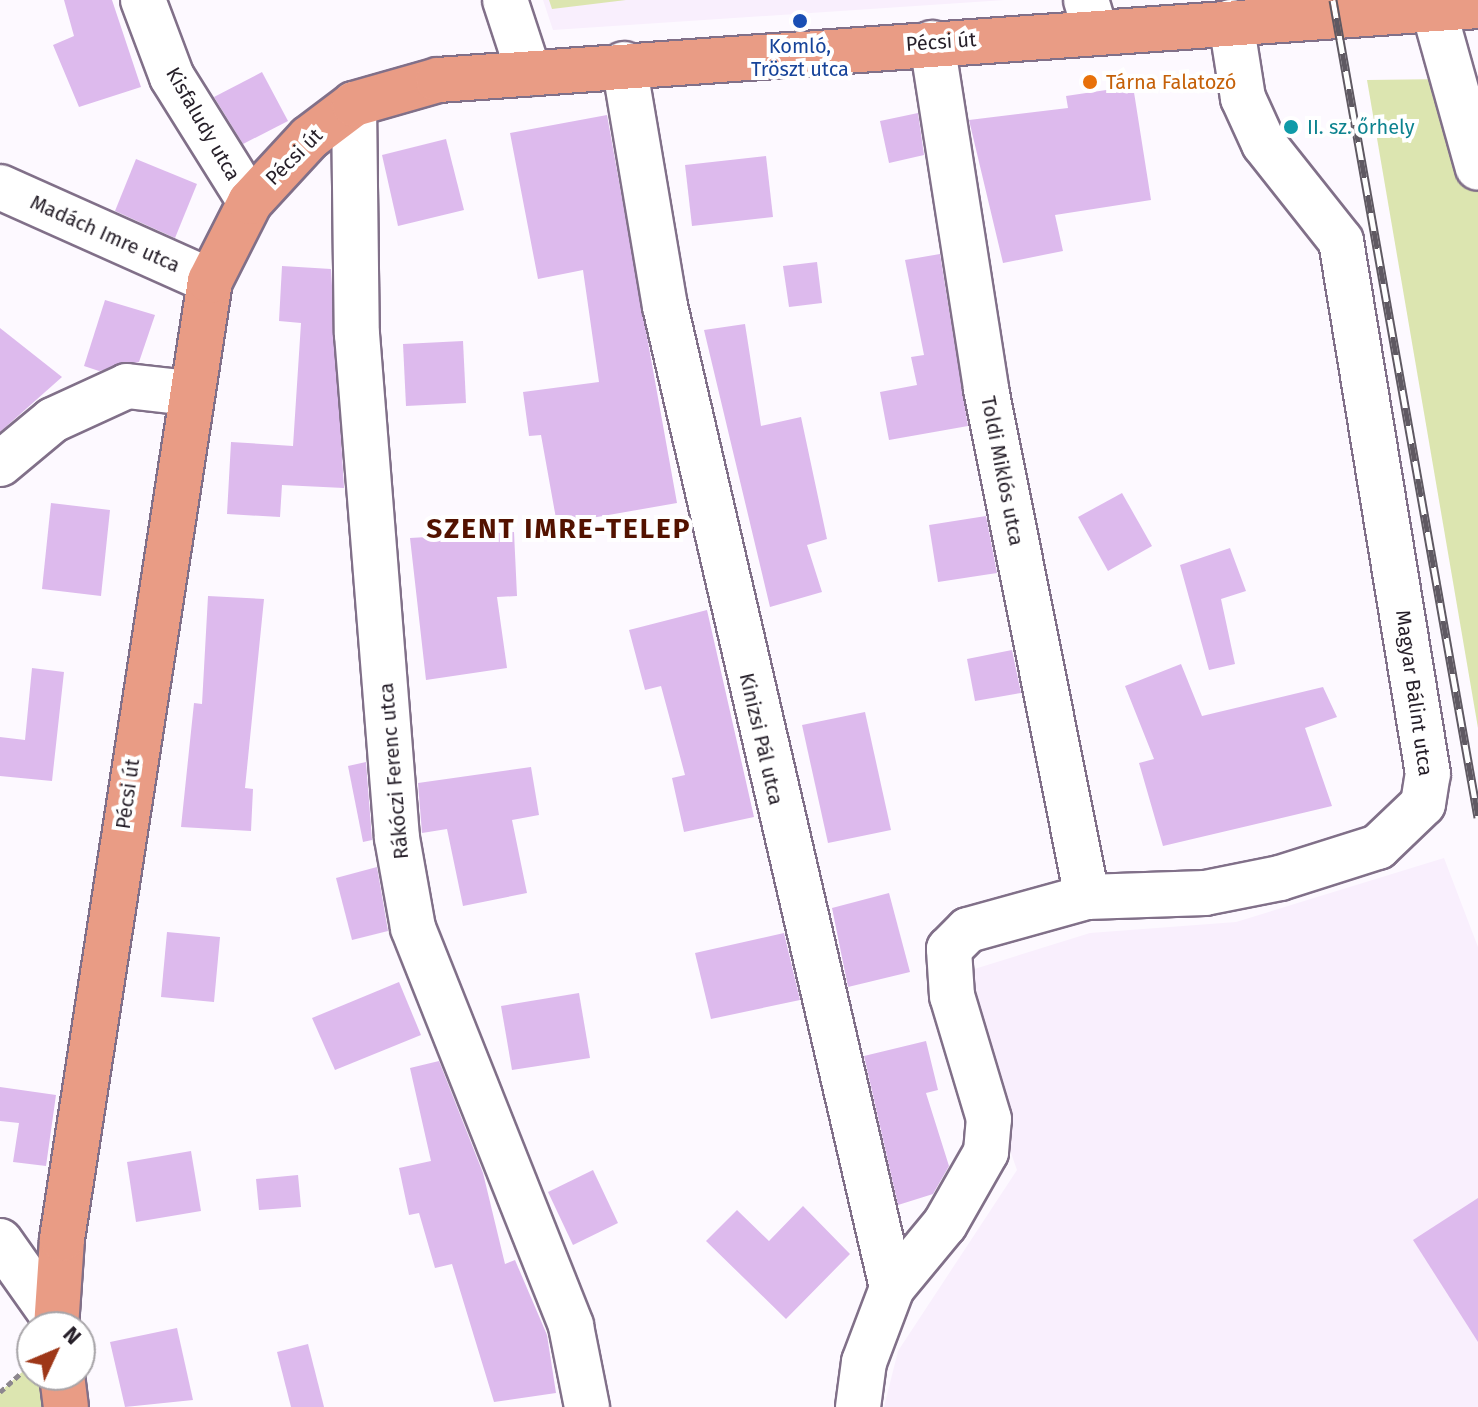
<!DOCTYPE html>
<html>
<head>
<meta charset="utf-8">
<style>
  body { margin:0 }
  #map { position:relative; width:1478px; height:1407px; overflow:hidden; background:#fdf9ff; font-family:"Fira Sans",sans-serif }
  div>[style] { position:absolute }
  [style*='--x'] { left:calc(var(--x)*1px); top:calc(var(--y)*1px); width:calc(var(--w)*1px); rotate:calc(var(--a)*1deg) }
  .built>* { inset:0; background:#f9effd }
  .green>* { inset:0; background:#dce5b0 }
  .building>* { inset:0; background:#ddbaed }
  .path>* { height:5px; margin-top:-2.5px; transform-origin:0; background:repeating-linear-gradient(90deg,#8c868e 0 6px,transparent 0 10px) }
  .roads { filter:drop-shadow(2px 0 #817089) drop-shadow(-2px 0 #817089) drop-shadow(0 2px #817089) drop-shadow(0 -2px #817089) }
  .minor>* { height:44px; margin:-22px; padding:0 22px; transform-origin:22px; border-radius:22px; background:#fff }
  .major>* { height:44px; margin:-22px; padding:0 22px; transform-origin:22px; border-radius:22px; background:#e99c85 }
  .rail>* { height:9px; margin-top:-4.5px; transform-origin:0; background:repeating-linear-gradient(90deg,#fff 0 18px,#5f5962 0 36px); box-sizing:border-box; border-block:2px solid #5f5962 }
  .dots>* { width:22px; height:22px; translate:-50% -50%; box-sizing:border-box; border:4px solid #fff; border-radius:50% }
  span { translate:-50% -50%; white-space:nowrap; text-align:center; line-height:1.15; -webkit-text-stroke:8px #fff; paint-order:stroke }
  .street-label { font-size:20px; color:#251e28 }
  .transit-label { font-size:20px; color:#164399 }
  .food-label { font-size:20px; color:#c56008 }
  .left { translate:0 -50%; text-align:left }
  .culture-label { font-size:20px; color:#0d838f }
  .district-label { font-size:28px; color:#531200; font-weight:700; letter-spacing:2px }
  .north { position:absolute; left:16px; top:1311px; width:80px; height:80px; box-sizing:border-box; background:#fff; border:2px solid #a8a5a9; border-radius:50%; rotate:46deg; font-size:22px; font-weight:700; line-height:32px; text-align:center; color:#251e28 }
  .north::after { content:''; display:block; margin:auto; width:28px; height:36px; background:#9e3718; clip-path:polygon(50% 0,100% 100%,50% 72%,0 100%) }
</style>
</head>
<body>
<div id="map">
  <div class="built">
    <i style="clip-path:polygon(543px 0,1005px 0,553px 30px)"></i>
    <i style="clip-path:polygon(1444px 858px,1478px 947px,1478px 1407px,884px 1407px,898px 1351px,1017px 1170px,956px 998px,968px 971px,1090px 933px,1236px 922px)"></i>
  </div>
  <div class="green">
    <i style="clip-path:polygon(549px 0,626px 0,552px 9px)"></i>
    <i style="clip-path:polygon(1449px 79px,1478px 168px,1478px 728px,1367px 80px)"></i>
    <i style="clip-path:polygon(32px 1363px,32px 1375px,62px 1375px,66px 1407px,0 1407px,0 1392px)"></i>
  </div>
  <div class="building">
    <i style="clip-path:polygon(64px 0,112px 0,141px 87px,79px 107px,53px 45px,74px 36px)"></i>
    <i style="clip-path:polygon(262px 72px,288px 121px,243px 144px,214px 97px)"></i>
    <i style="clip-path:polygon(1133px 86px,1151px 200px,1055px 215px,1063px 251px,1003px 263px,969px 120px,1068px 108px,1066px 96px)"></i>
    <i style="clip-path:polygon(918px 113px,924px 155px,889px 163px,880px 121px)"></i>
    <i style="clip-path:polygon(607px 115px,677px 503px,557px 524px,541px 435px,529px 436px,523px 392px,599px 382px,583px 270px,538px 279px,510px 133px)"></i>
    <i style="clip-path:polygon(446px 139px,464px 210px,398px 226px,382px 155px)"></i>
    <i style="clip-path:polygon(766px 156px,773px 217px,692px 226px,685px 165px)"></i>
    <i style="clip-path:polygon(136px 159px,197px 184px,175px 238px,115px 211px)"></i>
    <i style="clip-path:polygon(940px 254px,968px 426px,889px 440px,880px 392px,917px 385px,911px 357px,924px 355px,905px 260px)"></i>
    <i style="clip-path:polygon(817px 262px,822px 303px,789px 307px,783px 266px)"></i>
    <i style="clip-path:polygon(282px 266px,331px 269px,344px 488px,282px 485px,280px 517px,227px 514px,231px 442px,293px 446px,301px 323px,279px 321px)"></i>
    <i style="clip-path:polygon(105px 300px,155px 315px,139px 362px,99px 371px,84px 366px)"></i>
    <i style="clip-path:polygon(745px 324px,761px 426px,801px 417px,827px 539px,807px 545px,822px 592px,770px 607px,704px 330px)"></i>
    <i style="clip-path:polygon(0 328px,62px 377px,0 432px)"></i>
    <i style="clip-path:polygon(463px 341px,466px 403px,406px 406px,403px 344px)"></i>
    <i style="clip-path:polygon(1122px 493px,1152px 546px,1108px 571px,1078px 517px)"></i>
    <i style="clip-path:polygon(51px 503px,110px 510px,101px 596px,42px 589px)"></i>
    <i style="clip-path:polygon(986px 516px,997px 573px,938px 582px,929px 525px)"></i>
    <i style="clip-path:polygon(514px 532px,517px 596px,497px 597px,507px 668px,426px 680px,410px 538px)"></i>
    <i style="clip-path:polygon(1230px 548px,1246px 591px,1221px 599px,1235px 664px,1209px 670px,1180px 565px)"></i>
    <i style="clip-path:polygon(208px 596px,264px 599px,245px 788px,253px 789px,251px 831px,181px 827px,194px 703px,202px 704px)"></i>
    <i style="clip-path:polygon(707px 610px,754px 817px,684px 832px,672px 778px,685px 775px,661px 686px,645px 690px,629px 630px)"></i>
    <i style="clip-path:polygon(1012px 650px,1021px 693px,975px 701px,967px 659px)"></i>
    <i style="clip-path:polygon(1181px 664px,1202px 716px,1323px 687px,1337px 717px,1305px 728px,1332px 806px,1163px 846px,1139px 763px,1154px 759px,1125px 686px)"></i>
    <i style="clip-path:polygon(32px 668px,64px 672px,52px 781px,0 776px,0 737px,25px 740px)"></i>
    <i style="clip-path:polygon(865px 712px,891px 830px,828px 843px,802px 725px)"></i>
    <i style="clip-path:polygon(366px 762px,372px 840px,363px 842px,348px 766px)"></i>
    <i style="clip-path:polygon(531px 767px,539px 815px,512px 820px,527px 893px,463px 906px,447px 829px,422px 833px,418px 783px)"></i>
    <i style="clip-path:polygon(377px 867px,388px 931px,352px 940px,336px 878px)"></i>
    <i style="clip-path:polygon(889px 893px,910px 972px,848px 987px,832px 908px)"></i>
    <i style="clip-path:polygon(167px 932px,220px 937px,214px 1002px,161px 997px)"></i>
    <i style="clip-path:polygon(784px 933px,800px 1000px,711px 1019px,695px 953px)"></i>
    <i style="clip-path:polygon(399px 982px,421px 1035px,335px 1070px,312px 1018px)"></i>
    <i style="clip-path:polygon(579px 993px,590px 1058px,512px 1070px,501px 1006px)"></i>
    <i style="clip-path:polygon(926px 1041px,938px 1090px,926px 1093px,949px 1166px,933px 1194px,898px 1205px,864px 1056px)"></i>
    <i style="clip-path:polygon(439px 1061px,483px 1173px,505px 1264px,515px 1260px,547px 1335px,556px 1393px,494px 1402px,452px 1264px,435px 1268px,419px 1213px,409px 1215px,399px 1168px,431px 1161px,410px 1068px)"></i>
    <i style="clip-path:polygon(0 1087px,56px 1095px,46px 1166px,13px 1162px,19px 1123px,0 1121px)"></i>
    <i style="clip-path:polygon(191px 1151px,201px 1211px,136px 1222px,127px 1162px)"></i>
    <i style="clip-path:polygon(593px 1170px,618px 1223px,573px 1245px,548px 1192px)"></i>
    <i style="clip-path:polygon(298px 1175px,301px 1207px,259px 1210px,256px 1179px)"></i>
    <i style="clip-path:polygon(1478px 1198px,1478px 1342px,1413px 1240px)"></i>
    <i style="clip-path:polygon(803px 1206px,850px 1254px,786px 1319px,706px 1241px,737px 1210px,769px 1241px)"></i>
    <i style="clip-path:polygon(177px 1328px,193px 1400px,125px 1407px,110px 1342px)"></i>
    <i style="clip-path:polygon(308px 1344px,324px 1407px,291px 1407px,277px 1352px)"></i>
  </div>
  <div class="path">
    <i style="--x:0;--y:1392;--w:27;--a:-42"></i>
  </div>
  <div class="roads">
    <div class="minor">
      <i style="--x:143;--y:0;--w:82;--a:69.4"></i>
      <i style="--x:172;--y:77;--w:147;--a:58"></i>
      <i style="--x:505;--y:0;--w:77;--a:71.8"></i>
      <i style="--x:1086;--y:0;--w:34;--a:73"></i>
      <i style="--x:1431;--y:0;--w:174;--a:74.4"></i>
      <i style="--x:932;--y:43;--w:350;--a:81.1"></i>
      <i style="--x:986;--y:389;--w:518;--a:78.76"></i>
      <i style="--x:624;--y:64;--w:245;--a:80.4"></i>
      <i style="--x:665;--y:306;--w:1008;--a:76.98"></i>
      <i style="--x:892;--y:1288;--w:79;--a:110.7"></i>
      <i style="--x:864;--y:1362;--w:45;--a:97.6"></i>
      <i style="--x:354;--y:104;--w:230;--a:89.3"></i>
      <i style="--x:357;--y:334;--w:506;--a:85.46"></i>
      <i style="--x:397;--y:838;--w:91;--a:79.9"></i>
      <i style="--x:413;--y:928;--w:428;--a:68.3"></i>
      <i style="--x:571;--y:1326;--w:83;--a:78.8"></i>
      <i style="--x:0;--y:187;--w:230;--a:24.1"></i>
      <i style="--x:0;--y:464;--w:69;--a:-39.7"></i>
      <i style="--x:53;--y:420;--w:81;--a:-24.7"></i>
      <i style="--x:127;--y:386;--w:61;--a:6.5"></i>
      <i style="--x:0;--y:1241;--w:95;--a:54.8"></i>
      <i style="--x:892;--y:1288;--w:83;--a:-50.4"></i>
      <i style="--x:945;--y:1224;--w:83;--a:-60.3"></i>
      <i style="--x:986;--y:1152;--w:33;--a:-85"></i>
      <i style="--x:989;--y:1119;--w:128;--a:-106.7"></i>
      <i style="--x:952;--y:996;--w:47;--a:-93.7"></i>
      <i style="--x:949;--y:949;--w:27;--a:-45"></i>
      <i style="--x:968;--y:930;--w:123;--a:-15.5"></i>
      <i style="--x:1087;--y:897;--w:118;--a:-1.9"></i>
      <i style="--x:1205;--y:893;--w:76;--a:-11.3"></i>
      <i style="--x:1280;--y:878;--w:103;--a:-17.6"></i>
      <i style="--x:1378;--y:847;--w:62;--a:-43.7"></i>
      <i style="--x:1423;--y:804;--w:30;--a:-81"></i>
      <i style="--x:1428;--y:774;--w:540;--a:-99.27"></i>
      <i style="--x:1341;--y:241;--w:124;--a:-128.4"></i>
      <i style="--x:1264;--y:144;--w:51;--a:-114.5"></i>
      <i style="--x:1243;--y:98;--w:77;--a:-99"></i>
    </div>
    <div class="major">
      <i style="--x:56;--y:1327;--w:88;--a:-86.1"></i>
      <i style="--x:62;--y:1239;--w:969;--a:-81.22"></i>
      <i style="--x:210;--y:281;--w:89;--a:-63.1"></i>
      <i style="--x:250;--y:202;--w:87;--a:-47.3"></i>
      <i style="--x:309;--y:138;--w:56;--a:-37.1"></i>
      <i style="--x:354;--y:104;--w:87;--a:-15.9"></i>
      <i style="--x:438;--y:80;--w:1043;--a:-4.07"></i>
      <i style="--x:62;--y:1375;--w:32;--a:83"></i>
    </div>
  </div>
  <div class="rail">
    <i style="--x:1333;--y:0;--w:830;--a:79.94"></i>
  </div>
  <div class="dots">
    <i style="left:800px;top:21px;background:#1a4fb4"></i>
    <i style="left:1090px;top:82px;background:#e8710a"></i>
    <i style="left:1291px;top:127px;background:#0f9aa8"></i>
  </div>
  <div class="street-label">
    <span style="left:941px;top:42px;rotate:-4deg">Pécsi út</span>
    <span style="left:203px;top:124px;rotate:60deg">Kisfaludy utca</span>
    <span style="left:294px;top:157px;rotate:-45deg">Pécsi út</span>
    <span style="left:105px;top:234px;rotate:24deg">Madách Imre utca</span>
    <span style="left:1002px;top:471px;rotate:79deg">Toldi Miklós utca</span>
    <span style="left:1414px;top:693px;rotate:82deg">Magyar Bálint utca</span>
    <span style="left:761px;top:739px;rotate:77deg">Kinizsi Pál utca</span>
    <span style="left:394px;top:771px;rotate:-95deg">Rákóczi Ferenc utca</span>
    <span style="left:128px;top:794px;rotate:-82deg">Pécsi út</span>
  </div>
  <div class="transit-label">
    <span style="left:800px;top:58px">Komló,<br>Tröszt utca</span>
  </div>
  <div class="food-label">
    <span class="left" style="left:1106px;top:82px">Tárna Falatozó</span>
  </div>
  <div class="culture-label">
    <span class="left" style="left:1307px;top:127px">II. sz. őrhely</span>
  </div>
  <div class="district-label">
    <span style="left:559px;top:529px">SZENT IMRE-TELEP</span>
  </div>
  <div class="north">N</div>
</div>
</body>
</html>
